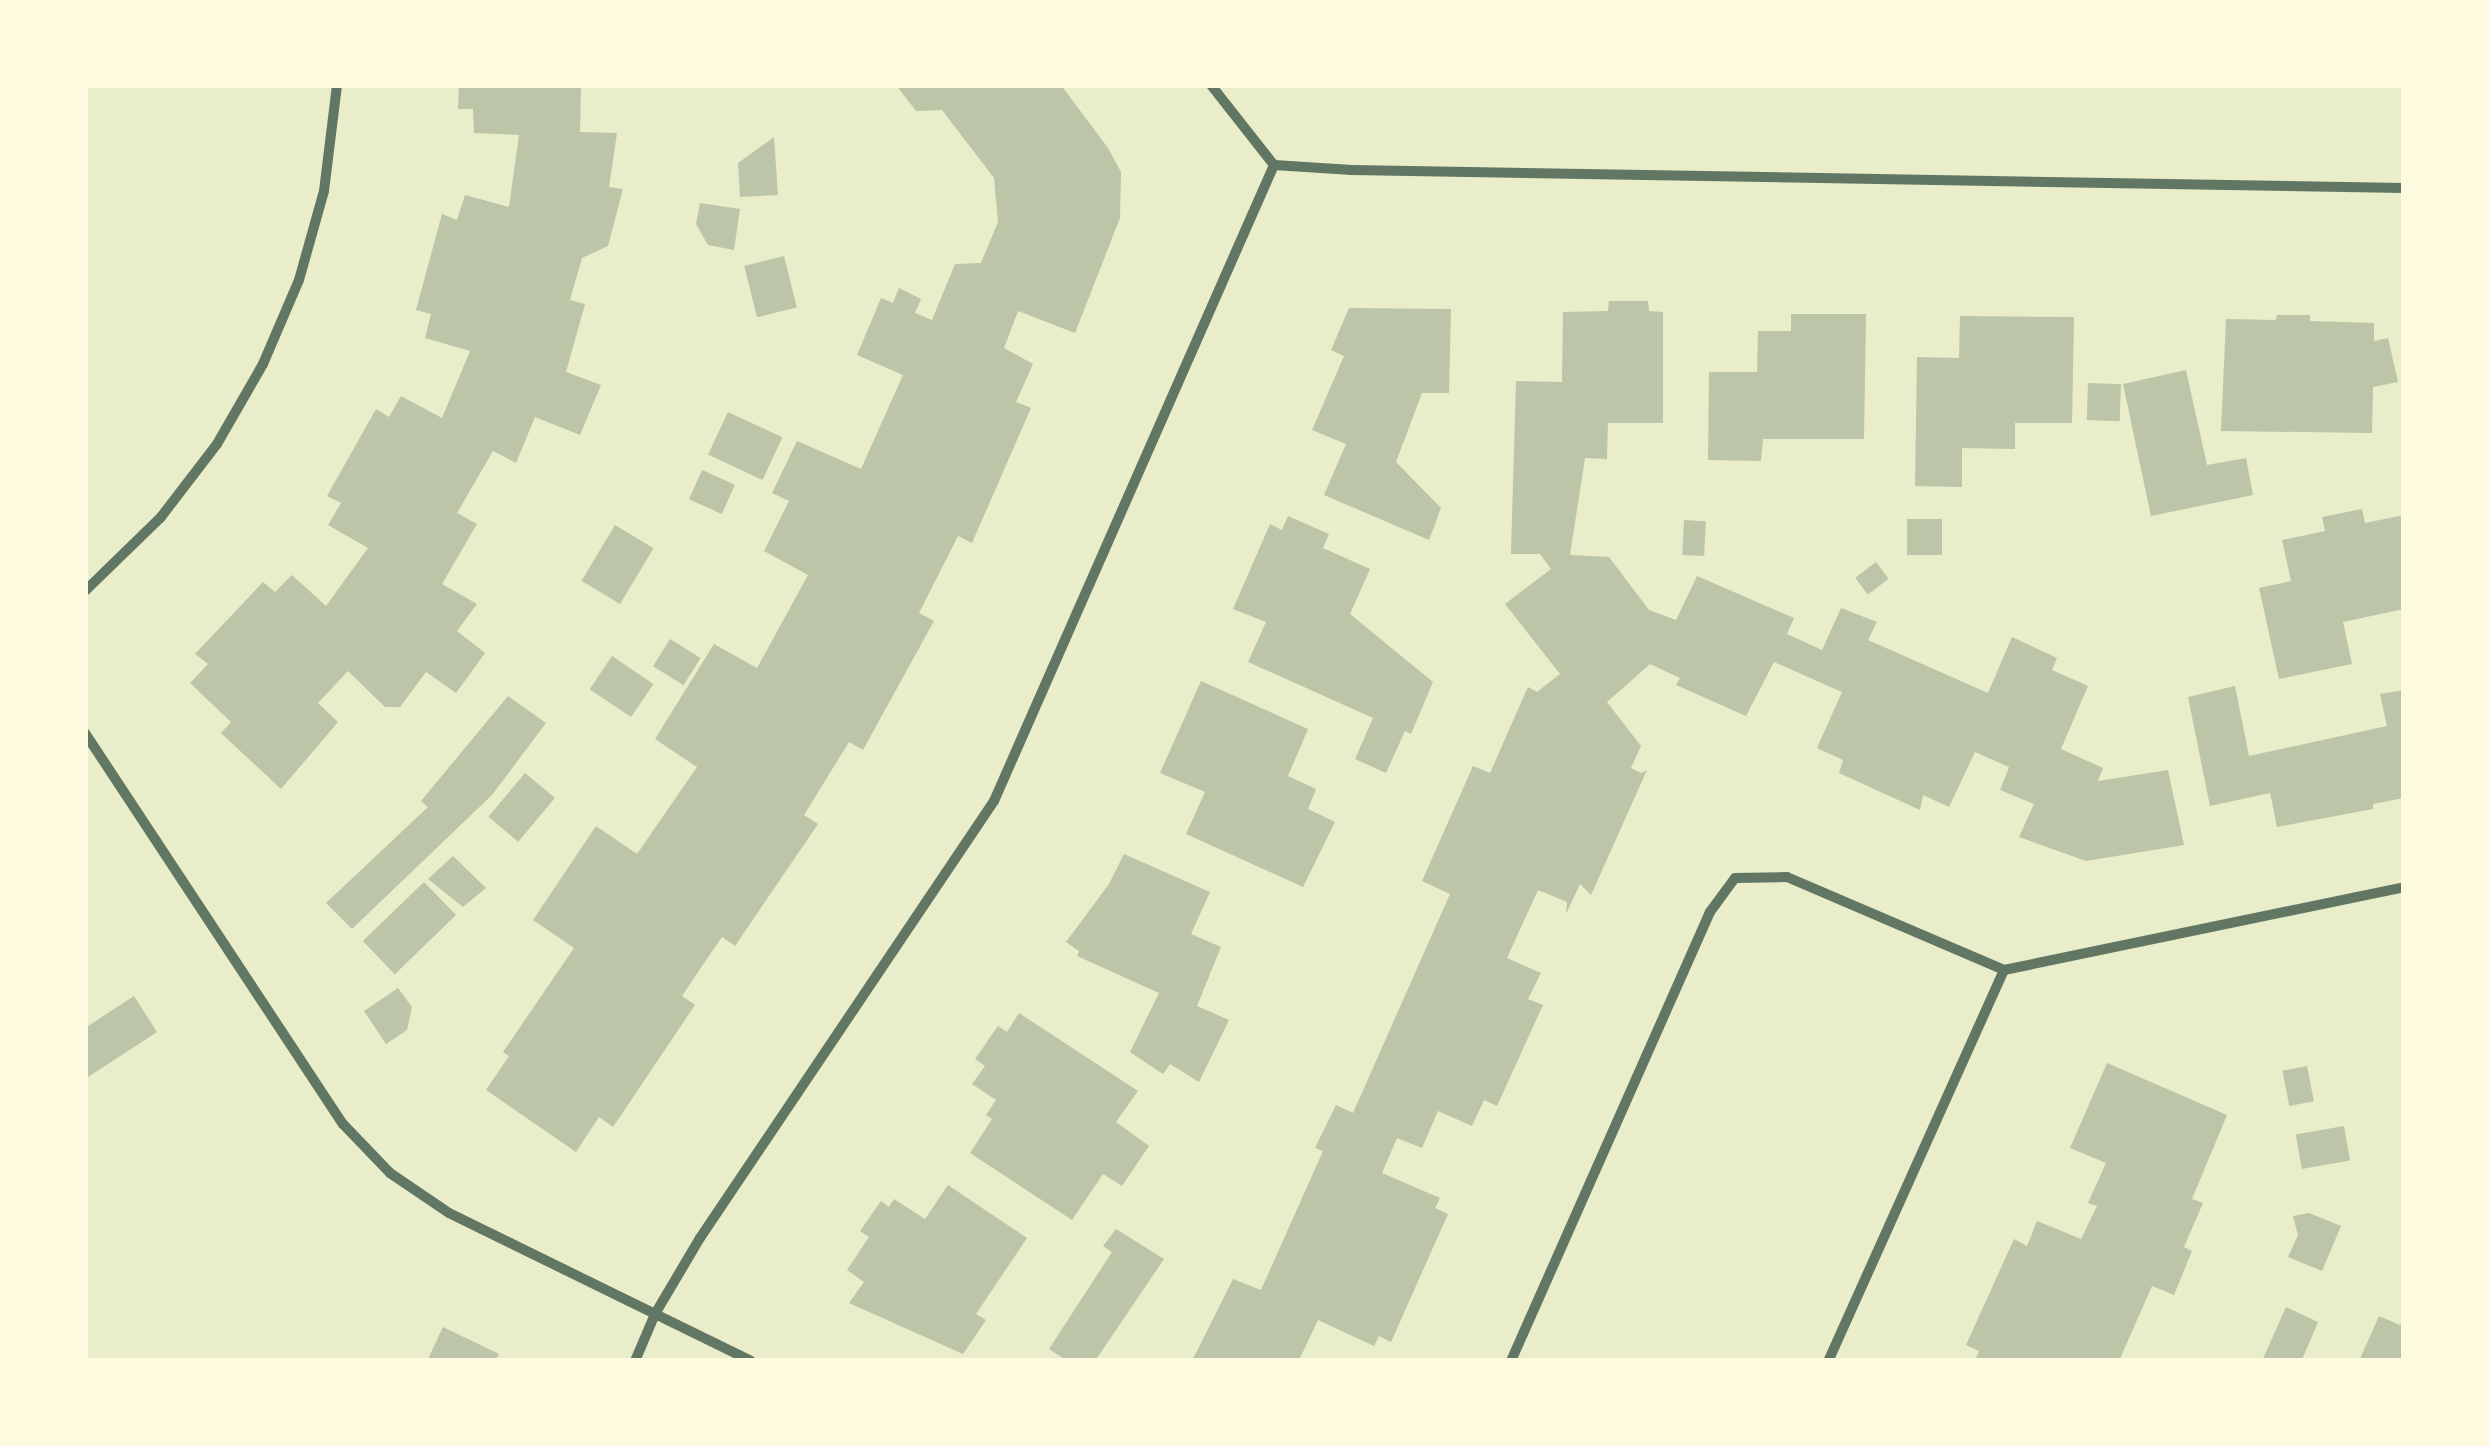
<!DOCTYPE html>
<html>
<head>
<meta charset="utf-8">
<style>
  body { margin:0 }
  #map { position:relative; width:2489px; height:1446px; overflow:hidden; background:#e9edc9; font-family:Quicksand,sans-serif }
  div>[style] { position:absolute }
  .building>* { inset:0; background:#bcc5a7; transform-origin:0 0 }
  .minor>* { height:10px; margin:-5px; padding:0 5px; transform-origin:5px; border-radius:5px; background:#617663 }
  span { translate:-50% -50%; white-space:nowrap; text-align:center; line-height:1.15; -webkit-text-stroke:9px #fefae0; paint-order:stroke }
  .frame { position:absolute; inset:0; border:88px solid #fefae0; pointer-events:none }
</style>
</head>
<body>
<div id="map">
  <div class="building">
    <i style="clip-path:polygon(459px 85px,581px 85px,580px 132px,617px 133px,609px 187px,623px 189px,608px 246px,582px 258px,570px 300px,585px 304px,566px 372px,601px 385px,580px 435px,535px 417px,516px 463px,493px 451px,457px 513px,477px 524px,442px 584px,477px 604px,457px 631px,485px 653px,456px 693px,426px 672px,400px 707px,385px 707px,348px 671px,318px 703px,338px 722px,281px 789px,221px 733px,231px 722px,190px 683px,208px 664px,195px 654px,263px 582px,275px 592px,292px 575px,326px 606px,368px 548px,328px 525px,341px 503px,327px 496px,376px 409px,389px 417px,401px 396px,442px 418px,470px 351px,425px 338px,431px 314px,416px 310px,442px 214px,457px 220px,465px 195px,509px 207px,519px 135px,474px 133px,473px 109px,458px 109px)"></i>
    <i style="clip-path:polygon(896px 85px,1061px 85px,1108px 148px,1121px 172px,1120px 218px,1075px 333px,1018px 311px,1004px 348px,1033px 364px,1016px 402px,1031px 408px,972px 543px,958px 536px,919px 613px,934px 621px,863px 750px,849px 742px,804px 815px,818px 824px,735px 946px,722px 937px,702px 966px,682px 996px,695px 1005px,613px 1127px,599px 1117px,576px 1152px,486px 1090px,509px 1056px,503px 1052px,574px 948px,533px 920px,596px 826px,637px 854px,697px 767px,655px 739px,714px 644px,757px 668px,808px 575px,764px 551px,789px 501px,772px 493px,797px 441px,861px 469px,903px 375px,857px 355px,881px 298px,893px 303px,899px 288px,921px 299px,915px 313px,932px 320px,955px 264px,981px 263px,998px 222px,994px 178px,942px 110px,916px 111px)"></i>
    <i style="clip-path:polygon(774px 137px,778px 195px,740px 197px,738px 163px)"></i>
    <i style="clip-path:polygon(700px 203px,740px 209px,734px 250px,708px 245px,696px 224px)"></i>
    <i style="left:784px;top:256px;width:53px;height:41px;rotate:76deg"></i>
    <i style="clip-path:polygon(1609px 301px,1648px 301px,1649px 311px,1663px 312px,1663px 423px,1608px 423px,1607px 459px,1585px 458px,1570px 555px,1609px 557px,1649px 610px,1676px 620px,1697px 576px,1794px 618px,1787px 634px,1822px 650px,1841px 608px,1877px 622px,1868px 640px,1988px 693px,2012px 637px,2057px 658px,2052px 670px,2088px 686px,2061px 749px,2103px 768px,2098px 781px,2168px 770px,2184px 845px,2086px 861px,2019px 837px,2034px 804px,2000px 790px,2009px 767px,1975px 752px,1949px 807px,1923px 795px,1920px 810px,1839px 773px,1843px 760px,1817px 748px,1842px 692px,1774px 662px,1746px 716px,1676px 685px,1680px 678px,1650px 664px,1607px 702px,1641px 746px,1631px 768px,1641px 773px,1647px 770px,1591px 895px,1580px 884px,1566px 914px,1567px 902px,1538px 890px,1507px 958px,1541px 973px,1528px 999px,1543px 1005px,1497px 1106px,1484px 1100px,1472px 1126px,1438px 1111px,1422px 1148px,1397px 1138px,1382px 1173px,1440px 1198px,1435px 1208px,1448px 1214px,1391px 1342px,1379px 1336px,1374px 1346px,1318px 1320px,1300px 1358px,1307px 1361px,1192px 1361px,1233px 1279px,1261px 1290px,1323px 1151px,1315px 1148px,1336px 1105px,1353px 1113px,1450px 894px,1422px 881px,1473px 766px,1490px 773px,1528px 687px,1537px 692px,1560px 674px,1505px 604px,1551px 569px,1540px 554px,1511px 554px,1516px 381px,1562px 382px,1563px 312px,1608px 311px)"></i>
    <i style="clip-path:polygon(1349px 308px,1451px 309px,1449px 393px,1422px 393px,1396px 462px,1441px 508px,1429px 540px,1324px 495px,1346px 444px,1312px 430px,1344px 356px,1331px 350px)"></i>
    <i style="clip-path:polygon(1791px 314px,1866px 314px,1864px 439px,1763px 439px,1761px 461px,1708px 460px,1709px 372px,1757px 372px,1758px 331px,1791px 331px)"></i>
    <i style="clip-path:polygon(2277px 315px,2310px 315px,2310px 321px,2374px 323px,2374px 341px,2388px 338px,2398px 382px,2373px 387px,2372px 433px,2221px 431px,2226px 319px,2276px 320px)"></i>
    <i style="clip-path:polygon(1960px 316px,2074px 317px,2072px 423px,2015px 423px,2015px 449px,1962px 448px,1962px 487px,1915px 486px,1917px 357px,1959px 358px)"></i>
    <i style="clip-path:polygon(2186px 370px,2207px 465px,2246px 458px,2253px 495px,2151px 516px,2123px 384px)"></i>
    <i style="left:2088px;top:383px;width:33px;height:37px;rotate:2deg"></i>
    <i style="left:728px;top:412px;width:60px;height:47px;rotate:25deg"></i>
    <i style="left:702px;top:470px;width:36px;height:32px;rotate:24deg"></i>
    <i style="clip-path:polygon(2362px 509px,2365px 523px,2404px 515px,2404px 609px,2343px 622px,2352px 664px,2279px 679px,2259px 588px,2291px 581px,2282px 540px,2325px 531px,2322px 517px)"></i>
    <i style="clip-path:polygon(1288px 516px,1329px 534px,1323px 548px,1370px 569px,1350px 614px,1433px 682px,1411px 734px,1405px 731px,1386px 773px,1355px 759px,1373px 718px,1248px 662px,1266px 622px,1233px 609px,1270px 524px,1282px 530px)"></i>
    <i style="left:1907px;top:519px;width:35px;height:36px"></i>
    <i style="left:1684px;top:520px;width:22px;height:35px;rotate:3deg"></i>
    <i style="left:615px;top:525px;width:45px;height:65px;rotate:31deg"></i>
    <i style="left:1876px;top:562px;width:21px;height:26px;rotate:53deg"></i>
    <i style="left:670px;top:639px;width:36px;height:32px;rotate:32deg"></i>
    <i style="left:612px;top:656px;width:50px;height:40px;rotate:34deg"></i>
    <i style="clip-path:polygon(1201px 681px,1308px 729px,1288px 776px,1316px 789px,1308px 809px,1335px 822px,1303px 887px,1186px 834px,1205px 792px,1160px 773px)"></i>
    <i style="clip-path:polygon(2235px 686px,2249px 756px,2387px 726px,2380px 694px,2404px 690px,2404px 798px,2373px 804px,2373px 809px,2277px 827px,2270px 793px,2210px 806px,2188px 697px)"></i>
    <i style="clip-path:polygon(508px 696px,546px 723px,492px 795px,352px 929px,326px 903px,428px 807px,421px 801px)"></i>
    <i style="left:525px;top:773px;width:39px;height:57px;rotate:40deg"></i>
    <i style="clip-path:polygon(1124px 854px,1210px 892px,1191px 934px,1221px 947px,1197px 1006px,1229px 1020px,1199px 1082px,1170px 1064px,1163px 1074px,1130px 1052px,1159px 993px,1077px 956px,1079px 951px,1066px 942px,1109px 884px)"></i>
    <i style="clip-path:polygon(453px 856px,486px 888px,463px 907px,428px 879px)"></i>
    <i style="left:424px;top:882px;width:46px;height:85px;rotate:46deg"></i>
    <i style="clip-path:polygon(398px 988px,412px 1007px,407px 1030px,386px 1044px,364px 1011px)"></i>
    <i style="clip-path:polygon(134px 996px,157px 1032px,85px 1079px,85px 1028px)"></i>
    <i style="clip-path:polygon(1019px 1013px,1138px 1091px,1116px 1122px,1149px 1146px,1122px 1186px,1103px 1174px,1072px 1220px,970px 1153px,992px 1119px,986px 1115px,996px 1100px,972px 1084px,985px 1066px,975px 1059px,998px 1026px,1007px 1032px)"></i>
    <i style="clip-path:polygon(2107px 1063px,2227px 1115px,2192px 1199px,2203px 1203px,2184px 1247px,2192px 1251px,2174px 1295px,2152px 1286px,2119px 1361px,1975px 1361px,1979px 1351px,1966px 1345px,2014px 1239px,2027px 1246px,2037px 1221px,2081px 1239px,2097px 1206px,2088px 1203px,2106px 1163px,2070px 1148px)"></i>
    <i style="left:2307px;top:1066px;width:36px;height:25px;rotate:79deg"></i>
    <i style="left:2344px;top:1126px;width:35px;height:49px;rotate:80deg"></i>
    <i style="clip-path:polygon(948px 1185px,1027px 1238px,976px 1314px,986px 1320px,963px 1354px,849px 1303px,864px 1282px,847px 1270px,869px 1237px,860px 1231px,881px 1201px,889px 1207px,894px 1199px,925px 1219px)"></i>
    <i style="clip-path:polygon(2309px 1213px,2341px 1226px,2322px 1271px,2288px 1257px,2298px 1235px,2293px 1216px)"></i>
    <i style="clip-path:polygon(1116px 1229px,1164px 1259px,1095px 1361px,1067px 1361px,1049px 1349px,1112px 1252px,1103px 1246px)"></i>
    <i style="clip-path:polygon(2286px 1307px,2318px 1322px,2307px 1348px,2301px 1361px,2262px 1361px)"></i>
    <i style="clip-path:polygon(2404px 1315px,2404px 1361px,2359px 1361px,2379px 1316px,2400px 1325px)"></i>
    <i style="clip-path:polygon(443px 1327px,499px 1354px,495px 1361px,427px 1361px)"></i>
  </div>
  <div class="minor">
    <i style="left:1211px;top:85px;width:102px;rotate:51.8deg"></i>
    <i style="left:1274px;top:165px;width:78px;rotate:3.7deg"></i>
    <i style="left:1352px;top:170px;width:1052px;rotate:0.98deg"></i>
    <i style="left:85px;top:591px;width:106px;rotate:-44.2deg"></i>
    <i style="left:161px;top:517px;width:92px;rotate:-52.5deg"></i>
    <i style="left:217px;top:444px;width:92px;rotate:-60.1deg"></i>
    <i style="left:263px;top:364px;width:91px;rotate:-66.8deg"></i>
    <i style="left:299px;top:280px;width:92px;rotate:-74.3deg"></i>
    <i style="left:324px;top:191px;width:107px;rotate:-83deg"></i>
    <i style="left:85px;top:733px;width:468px;rotate:56.6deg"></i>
    <i style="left:343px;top:1124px;width:68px;rotate:46.2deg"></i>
    <i style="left:390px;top:1173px;width:71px;rotate:34.1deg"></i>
    <i style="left:449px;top:1213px;width:336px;rotate:26.1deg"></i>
    <i style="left:2004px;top:970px;width:409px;rotate:-11.7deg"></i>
    <i style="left:635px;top:1361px;width:51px;rotate:-66.9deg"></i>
    <i style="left:655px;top:1314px;width:88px;rotate:-59.4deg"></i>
    <i style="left:700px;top:1238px;width:527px;rotate:-56.07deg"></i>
    <i style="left:994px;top:801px;width:695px;rotate:-66.24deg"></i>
    <i style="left:1511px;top:1361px;width:491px;rotate:-66.1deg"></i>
    <i style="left:1710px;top:912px;width:42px;rotate:-53.7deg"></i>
    <i style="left:1735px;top:878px;width:52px;rotate:-1.1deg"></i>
    <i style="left:1787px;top:877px;width:236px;rotate:23.2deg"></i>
    <i style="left:2004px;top:970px;width:429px;rotate:114.2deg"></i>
  </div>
  <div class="frame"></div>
</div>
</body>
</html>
